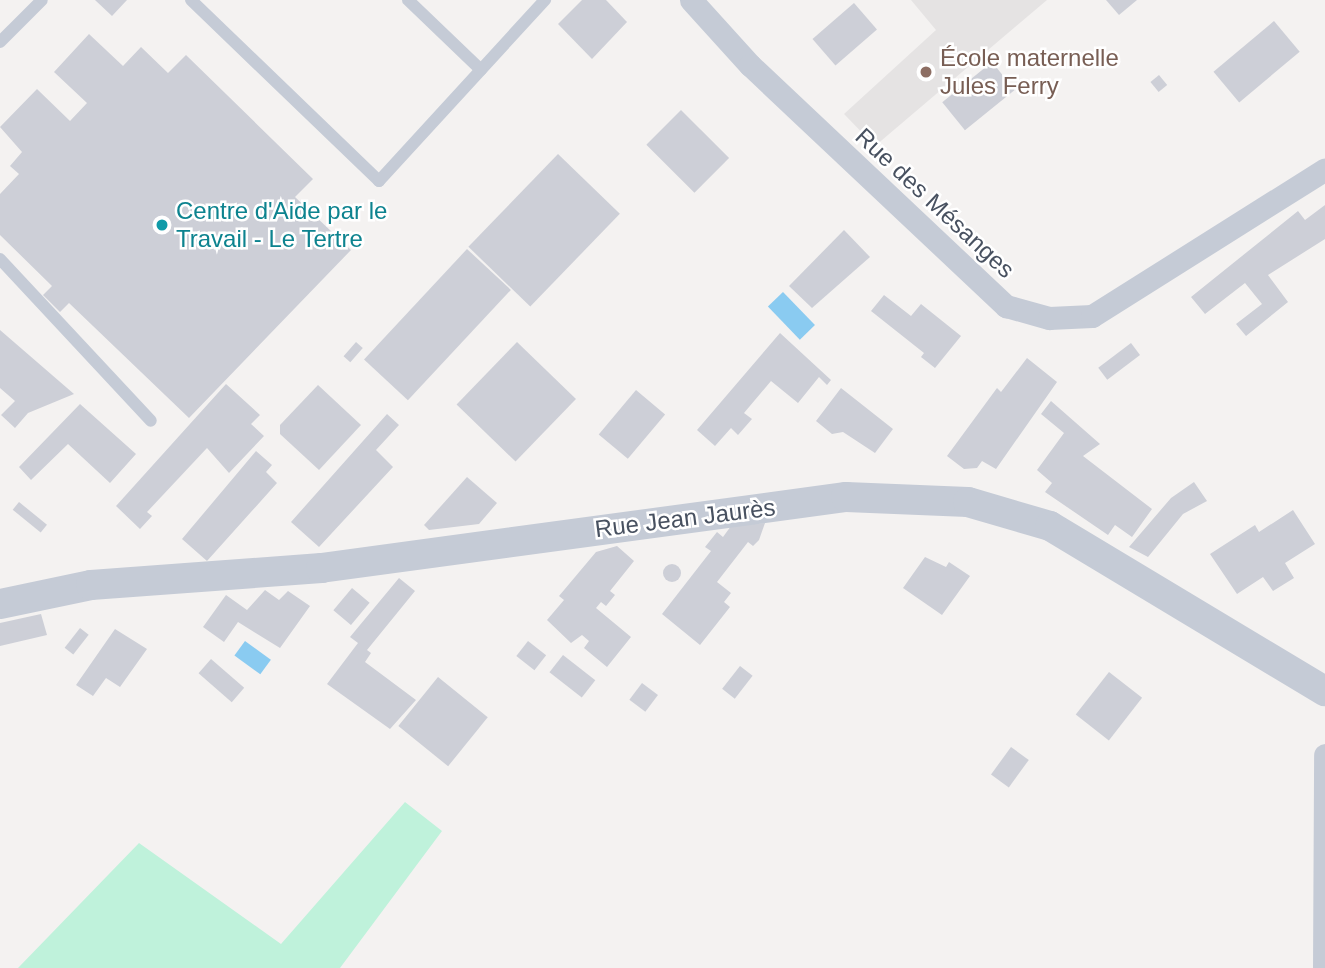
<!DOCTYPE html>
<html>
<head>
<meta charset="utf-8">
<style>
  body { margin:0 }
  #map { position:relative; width:1325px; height:968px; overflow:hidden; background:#f4f2f1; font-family:Arial,sans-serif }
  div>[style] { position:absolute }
  .education>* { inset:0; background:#e5e3e3 }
  .green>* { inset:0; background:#bff2db }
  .water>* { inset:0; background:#8acbf1; transform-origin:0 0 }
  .building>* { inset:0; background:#cdcfd7; transform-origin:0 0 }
  .round { border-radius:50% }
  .service>* { height:12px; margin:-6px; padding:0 6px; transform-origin:6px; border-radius:6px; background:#c5cbd6 }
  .minor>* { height:23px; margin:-11.5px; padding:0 11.5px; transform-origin:11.5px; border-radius:11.5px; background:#c5cbd6 }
  .tertiary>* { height:30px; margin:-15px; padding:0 15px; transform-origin:15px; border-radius:15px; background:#c5cbd6 }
  .dots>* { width:19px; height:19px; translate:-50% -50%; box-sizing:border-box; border:4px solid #fff; border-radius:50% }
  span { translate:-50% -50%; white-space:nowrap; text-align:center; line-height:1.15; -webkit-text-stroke:5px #fff; paint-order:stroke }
  .education-label { font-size:24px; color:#785e54 }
  .left { translate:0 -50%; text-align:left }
  .street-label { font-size:24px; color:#485160 }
  .culture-label { font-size:24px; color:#0d838f }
</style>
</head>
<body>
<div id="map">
  <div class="education">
    <i style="clip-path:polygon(911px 0,1047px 0,875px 146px,844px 114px,936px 30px)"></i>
  </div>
  <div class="green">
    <i style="clip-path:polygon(405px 802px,442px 831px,340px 968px,18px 968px,139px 843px,281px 944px)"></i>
  </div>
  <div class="water">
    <i style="left:783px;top:292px;width:46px;height:21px;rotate:46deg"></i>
    <i style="left:245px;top:641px;width:32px;height:18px;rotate:36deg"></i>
  </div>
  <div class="building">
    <i style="clip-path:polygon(95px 0,127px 0,112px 16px)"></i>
    <i style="clip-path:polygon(582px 0,606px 0,627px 22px,592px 59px,558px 24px)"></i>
    <i style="clip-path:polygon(1106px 0,1137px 0,1119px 15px)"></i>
    <i style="left:854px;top:3px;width:35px;height:55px;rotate:49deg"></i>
    <i style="left:1274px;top:21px;width:40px;height:79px;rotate:50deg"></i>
    <i style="clip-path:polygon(89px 34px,123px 66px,141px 47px,168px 73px,186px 55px,313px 179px,295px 197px,351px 250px,189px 418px,69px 303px,60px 312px,43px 295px,52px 286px,0 235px,0 194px,19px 174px,10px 166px,22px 152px,0 127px,37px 89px,70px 121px,87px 103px,54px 72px)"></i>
    <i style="left:992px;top:62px;width:36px;height:64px;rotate:51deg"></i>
    <i style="left:1159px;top:75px;width:13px;height:11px;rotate:51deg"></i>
    <i style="left:681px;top:110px;width:68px;height:49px;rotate:45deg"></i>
    <i style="left:558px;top:154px;width:86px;height:129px;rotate:44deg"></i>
    <i style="clip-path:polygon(1325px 205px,1325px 239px,1268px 275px,1288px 302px,1246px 336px,1236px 324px,1262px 304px,1245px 283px,1205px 314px,1191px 297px,1298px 211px,1305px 220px)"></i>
    <i style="clip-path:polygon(844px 230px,870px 257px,812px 308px,789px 286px)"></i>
    <i style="left:467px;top:249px;width:60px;height:151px;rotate:43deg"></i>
    <i style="clip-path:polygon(884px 295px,911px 316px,921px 304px,961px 336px,935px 368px,921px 357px,924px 353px,871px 311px)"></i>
    <i style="clip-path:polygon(0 330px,74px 394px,28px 413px,15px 428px,1px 415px,15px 401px,0 388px)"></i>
    <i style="clip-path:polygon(780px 333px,831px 380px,827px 385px,819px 377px,798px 403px,771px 381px,744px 413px,752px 419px,738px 435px,731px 428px,715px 446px,697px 430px)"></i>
    <i style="left:356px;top:342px;width:9px;height:19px;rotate:41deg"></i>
    <i style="left:517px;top:342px;width:82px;height:87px;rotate:44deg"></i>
    <i style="left:1131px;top:343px;width:15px;height:41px;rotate:53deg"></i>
    <i style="clip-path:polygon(1027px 358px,1057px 382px,996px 469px,982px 461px,977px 468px,964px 469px,947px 456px,997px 388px,1001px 392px)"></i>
    <i style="clip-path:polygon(226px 384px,260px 415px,251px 424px,264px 436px,229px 473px,207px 448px,147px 512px,152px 516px,140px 529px,116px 506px)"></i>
    <i style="clip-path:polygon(318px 385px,361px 425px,319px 470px,280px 434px,280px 425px)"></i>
    <i style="clip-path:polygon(841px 388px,893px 429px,875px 453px,843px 432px,832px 434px,816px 421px)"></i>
    <i style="left:636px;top:390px;width:38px;height:58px;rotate:40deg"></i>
    <i style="clip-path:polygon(1051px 401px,1100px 444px,1083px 456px,1152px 509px,1132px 537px,1115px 525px,1108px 535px,1045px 492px,1052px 483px,1037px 470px,1064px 433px,1041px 414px)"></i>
    <i style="clip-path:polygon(80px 404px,136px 454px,110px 483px,68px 444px,31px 480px,19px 467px)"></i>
    <i style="clip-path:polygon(387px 414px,399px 425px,376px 450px,393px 467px,319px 547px,291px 522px)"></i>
    <i style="clip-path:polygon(256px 451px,272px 465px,266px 472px,277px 483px,207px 561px,182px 539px)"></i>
    <i style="clip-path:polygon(467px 477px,497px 503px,479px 524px,429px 530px,424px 525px)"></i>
    <i style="clip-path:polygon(1194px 482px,1207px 501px,1183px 514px,1148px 557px,1129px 547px,1171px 498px)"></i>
    <i style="left:19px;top:502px;width:36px;height:10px;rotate:39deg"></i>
    <i style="clip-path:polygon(1293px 510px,1315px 544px,1285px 563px,1294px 578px,1273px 591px,1263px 577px,1237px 594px,1210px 554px,1255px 525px,1259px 532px)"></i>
    <i style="clip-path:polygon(765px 523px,759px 540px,753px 546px,748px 542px,717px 582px,731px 593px,724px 602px,730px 607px,700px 645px,662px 614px,711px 551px,705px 547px,717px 532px,723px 537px,731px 526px)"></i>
    <i style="clip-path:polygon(617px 546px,634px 561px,610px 591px,615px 595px,606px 606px,601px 602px,596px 608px,631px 637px,607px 667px,584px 648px,589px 641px,582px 635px,571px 643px,547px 620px,564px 600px,559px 596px,596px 552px)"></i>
    <i style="clip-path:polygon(925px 557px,946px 567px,949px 562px,970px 576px,942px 615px,903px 588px)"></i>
    <i class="round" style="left:663px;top:564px;width:18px;height:18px"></i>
    <i style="clip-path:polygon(399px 578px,415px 591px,367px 650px,371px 653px,365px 662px,416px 700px,390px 729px,327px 684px,358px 643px,350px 637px)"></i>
    <i style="left:352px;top:588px;width:23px;height:29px;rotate:40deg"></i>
    <i style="clip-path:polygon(265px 590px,279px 600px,288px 591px,310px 606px,280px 648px,238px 622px,224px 642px,203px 627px,226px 595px,247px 610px)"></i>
    <i style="clip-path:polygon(41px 614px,47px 635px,0 646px,0 623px)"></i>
    <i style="left:80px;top:628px;width:11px;height:25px;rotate:38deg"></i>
    <i style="clip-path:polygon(115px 629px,147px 649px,120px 687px,106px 678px,93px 696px,76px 685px)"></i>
    <i style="left:528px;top:641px;width:23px;height:19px;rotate:38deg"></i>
    <i style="left:563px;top:655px;width:41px;height:22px;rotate:38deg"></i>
    <i style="left:211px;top:659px;width:44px;height:19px;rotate:41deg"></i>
    <i style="left:740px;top:666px;width:16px;height:29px;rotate:38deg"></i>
    <i style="left:1109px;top:672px;width:42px;height:54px;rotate:38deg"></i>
    <i style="left:438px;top:677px;width:64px;height:63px;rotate:39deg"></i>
    <i style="left:642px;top:683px;width:20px;height:21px;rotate:37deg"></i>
    <i style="left:1011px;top:747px;width:22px;height:34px;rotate:36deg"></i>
  </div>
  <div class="service">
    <i style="left:191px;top:0;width:261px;rotate:43.9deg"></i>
    <i style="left:379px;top:181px;width:246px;rotate:-47.5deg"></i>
    <i style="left:408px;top:0;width:101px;rotate:43.8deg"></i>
    <i style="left:0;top:42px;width:59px;rotate:-45deg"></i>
    <i style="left:0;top:259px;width:221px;rotate:47deg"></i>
  </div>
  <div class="minor">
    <i style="left:691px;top:0;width:88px;rotate:47.8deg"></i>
    <i style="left:750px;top:65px;width:352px;rotate:43.3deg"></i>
    <i style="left:1006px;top:306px;width:45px;rotate:15.6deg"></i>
    <i style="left:1049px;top:318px;width:43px;rotate:-2.7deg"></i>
    <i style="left:1092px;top:316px;width:275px;rotate:-32.2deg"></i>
    <i style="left:1324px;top:968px;width:213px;rotate:-89.7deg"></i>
  </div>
  <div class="tertiary">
    <i style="left:0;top:604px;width:93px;rotate:-11.8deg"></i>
    <i style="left:91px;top:585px;width:231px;rotate:-4.2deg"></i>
    <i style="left:321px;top:568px;width:530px;rotate:-7.7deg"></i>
    <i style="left:846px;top:497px;width:122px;rotate:2.3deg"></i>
    <i style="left:968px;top:502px;width:85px;rotate:16.3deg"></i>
    <i style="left:1050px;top:526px;width:321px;rotate:31deg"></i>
  </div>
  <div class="dots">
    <i style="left:926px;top:72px;background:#8d6e63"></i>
    <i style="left:162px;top:225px;background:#0f9aa8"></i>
  </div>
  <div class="education-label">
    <span class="left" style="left:940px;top:72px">École maternelle<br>Jules Ferry</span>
  </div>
  <div class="street-label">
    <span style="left:935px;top:203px;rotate:43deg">Rue des Mésanges</span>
    <span style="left:685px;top:518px;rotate:-7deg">Rue Jean Jaurès</span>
  </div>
  <div class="culture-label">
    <span class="left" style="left:176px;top:225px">Centre d'Aide par le<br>Travail - Le Tertre</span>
  </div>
</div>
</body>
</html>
